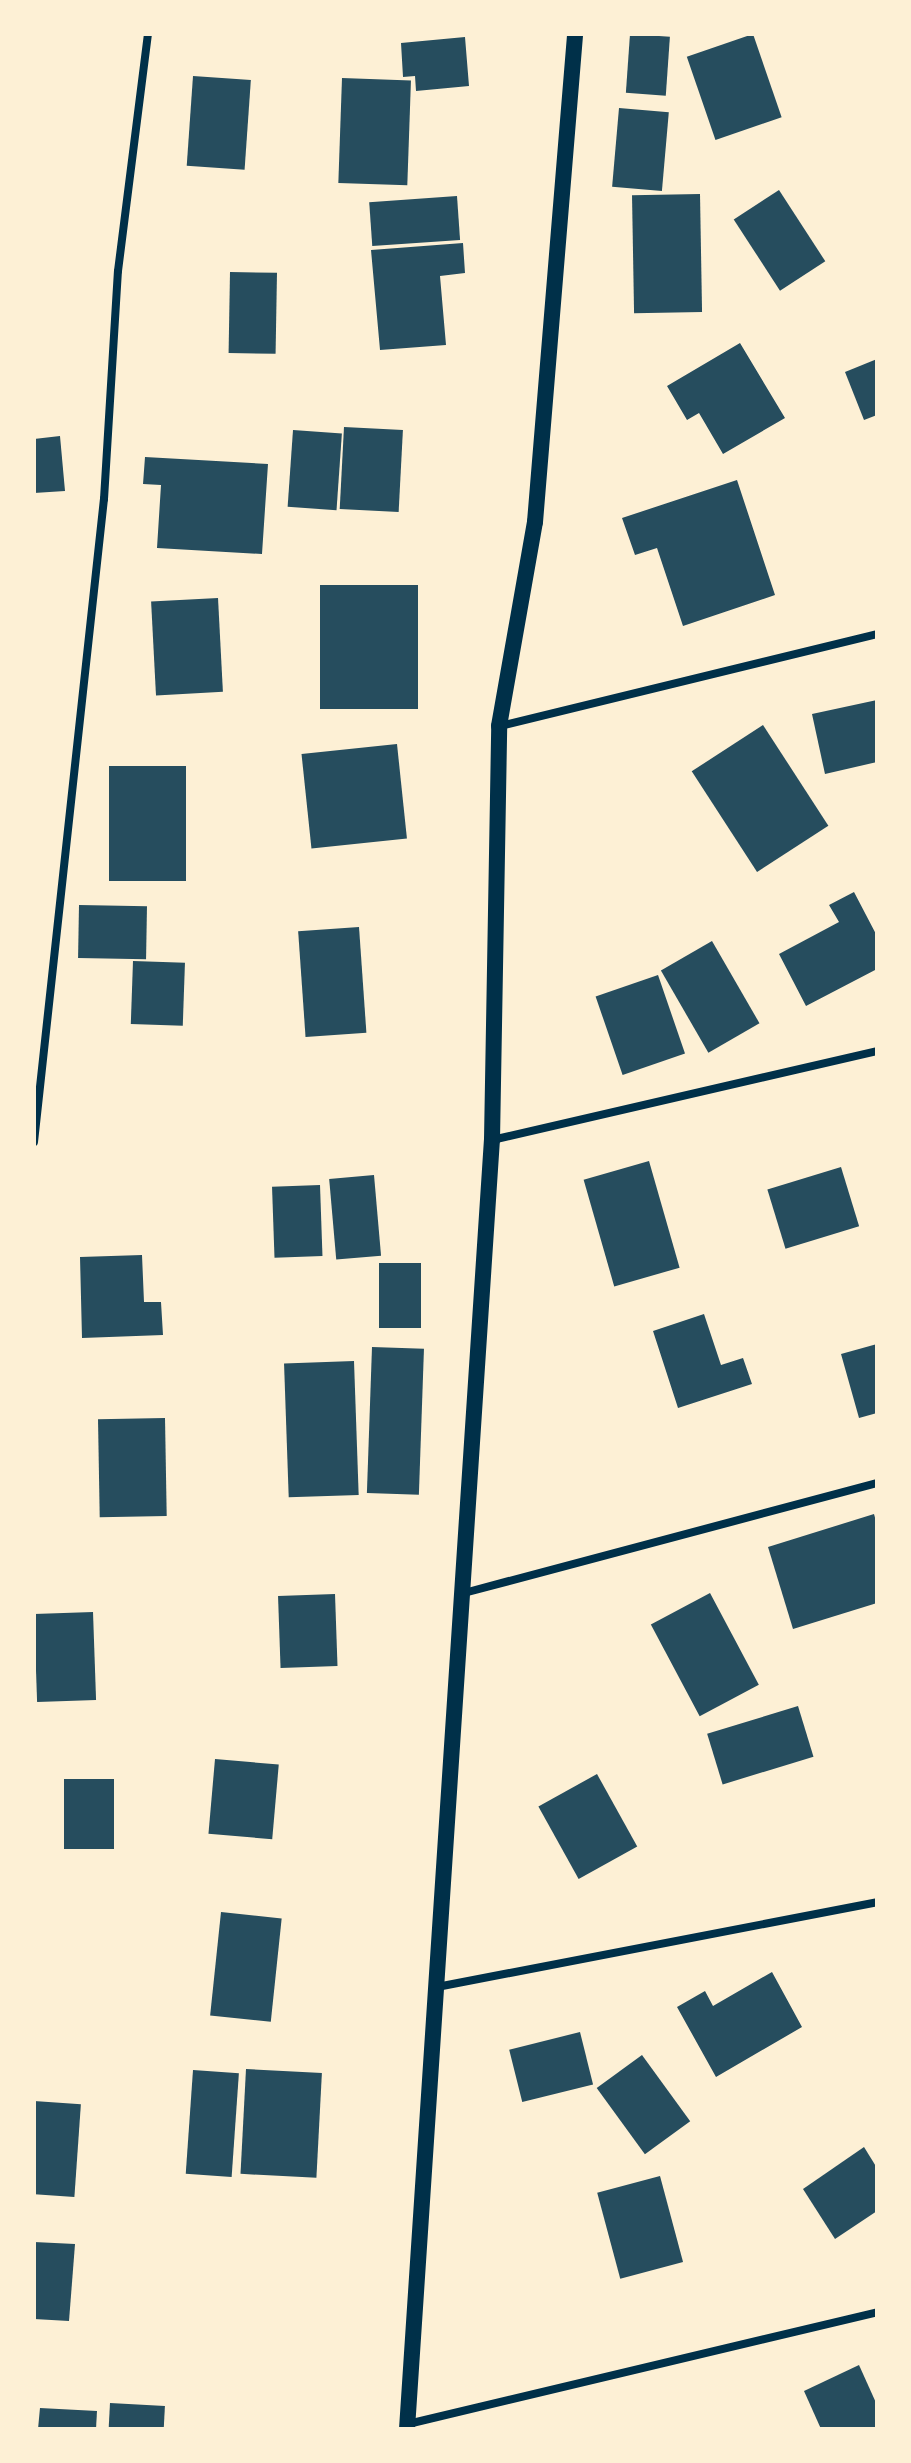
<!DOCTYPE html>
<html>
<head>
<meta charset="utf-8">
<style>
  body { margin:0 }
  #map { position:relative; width:911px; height:2463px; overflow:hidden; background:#fdf0d5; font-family:Manrope,sans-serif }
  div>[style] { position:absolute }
  .building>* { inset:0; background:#264d5e; transform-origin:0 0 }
  .minor>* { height:8px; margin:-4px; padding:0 4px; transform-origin:4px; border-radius:4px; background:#003049 }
  .secondary>* { height:16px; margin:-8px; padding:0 8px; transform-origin:8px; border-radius:8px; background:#003049 }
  span { translate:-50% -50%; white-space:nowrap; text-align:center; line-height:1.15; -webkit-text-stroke:6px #fdf0d5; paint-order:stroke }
  .frame { position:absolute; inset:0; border:36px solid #fdf0d5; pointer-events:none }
</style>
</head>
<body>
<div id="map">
  <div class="building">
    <i style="left:630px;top:34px;width:40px;height:59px;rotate:4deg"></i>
    <i style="left:753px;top:34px;width:88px;height:70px;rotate:71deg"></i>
    <i style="clip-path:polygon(465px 37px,469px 86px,416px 91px,415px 76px,403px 77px,401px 43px)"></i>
    <i style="left:193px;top:76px;width:58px;height:90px;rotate:4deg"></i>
    <i style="left:342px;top:78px;width:69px;height:105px;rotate:2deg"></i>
    <i style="left:619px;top:108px;width:50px;height:79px;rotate:5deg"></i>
    <i style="left:779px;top:190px;width:85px;height:54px;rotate:57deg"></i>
    <i style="left:700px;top:194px;width:118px;height:68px;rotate:89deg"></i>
    <i style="left:457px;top:196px;width:44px;height:88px;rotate:86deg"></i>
    <i style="clip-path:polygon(463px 243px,465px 273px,440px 276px,446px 345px,380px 350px,371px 250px)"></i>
    <i style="left:230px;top:272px;width:47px;height:81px;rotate:1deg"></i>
    <i style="clip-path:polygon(740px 343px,785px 418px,723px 454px,699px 413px,687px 420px,667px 386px)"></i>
    <i style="clip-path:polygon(877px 359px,877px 415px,864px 420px,845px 372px)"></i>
    <i style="left:344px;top:427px;width:59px;height:82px;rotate:3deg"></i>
    <i style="left:293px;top:430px;width:49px;height:77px;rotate:4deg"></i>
    <i style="clip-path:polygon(60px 436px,65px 491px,34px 493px,34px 439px)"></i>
    <i style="clip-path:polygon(145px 457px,268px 464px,262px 554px,157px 548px,161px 485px,143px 484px)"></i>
    <i style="clip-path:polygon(737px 480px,775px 595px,683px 626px,657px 548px,635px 555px,622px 518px)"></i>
    <i style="left:320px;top:585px;width:98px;height:124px"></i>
    <i style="left:218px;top:598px;width:94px;height:67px;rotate:87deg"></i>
    <i style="clip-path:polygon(877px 700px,877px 762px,825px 774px,812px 714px)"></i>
    <i style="left:763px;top:725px;width:120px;height:85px;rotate:57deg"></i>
    <i style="left:397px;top:744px;width:95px;height:96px;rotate:84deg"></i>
    <i style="left:186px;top:766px;width:115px;height:77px;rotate:90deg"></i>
    <i style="clip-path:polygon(854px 892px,877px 936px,877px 969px,806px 1006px,779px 954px,839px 922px,829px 905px)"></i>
    <i style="left:79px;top:905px;width:68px;height:53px;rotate:1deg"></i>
    <i style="left:359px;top:927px;width:106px;height:61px;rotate:86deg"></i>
    <i style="left:712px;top:941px;width:95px;height:59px;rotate:60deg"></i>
    <i style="left:133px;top:961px;width:52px;height:63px;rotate:2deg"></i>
    <i style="left:658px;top:975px;width:83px;height:66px;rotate:71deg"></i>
    <i style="left:649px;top:1161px;width:111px;height:68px;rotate:74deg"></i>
    <i style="left:841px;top:1167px;width:62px;height:77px;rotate:73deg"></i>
    <i style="left:374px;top:1175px;width:81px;height:45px;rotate:85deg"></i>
    <i style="left:320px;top:1185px;width:71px;height:48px;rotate:88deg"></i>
    <i style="clip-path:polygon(142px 1255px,144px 1302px,161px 1302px,163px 1335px,82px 1338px,80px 1257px)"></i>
    <i style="left:379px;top:1263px;width:42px;height:65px"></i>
    <i style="clip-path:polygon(704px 1314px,721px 1365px,743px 1358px,752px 1384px,678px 1408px,653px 1331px)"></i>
    <i style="clip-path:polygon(877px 1344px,877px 1413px,859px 1418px,841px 1354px)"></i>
    <i style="left:372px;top:1347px;width:52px;height:146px;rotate:2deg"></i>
    <i style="left:354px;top:1361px;width:134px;height:70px;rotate:88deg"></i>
    <i style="left:165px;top:1418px;width:98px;height:67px;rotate:89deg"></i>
    <i style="clip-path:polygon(874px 1514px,877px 1525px,877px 1603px,793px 1629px,768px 1547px)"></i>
    <i style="left:710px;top:1593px;width:104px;height:67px;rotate:62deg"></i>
    <i style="left:335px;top:1594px;width:72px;height:57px;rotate:88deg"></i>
    <i style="left:93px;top:1612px;width:88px;height:59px;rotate:88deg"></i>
    <i style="left:798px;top:1706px;width:53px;height:95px;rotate:73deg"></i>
    <i style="left:215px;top:1759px;width:64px;height:75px;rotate:5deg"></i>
    <i style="left:597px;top:1774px;width:83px;height:67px;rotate:61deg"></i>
    <i style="left:114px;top:1779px;width:70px;height:50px;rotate:90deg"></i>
    <i style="left:221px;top:1912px;width:61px;height:104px;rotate:6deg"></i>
    <i style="clip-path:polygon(772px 1972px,802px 2027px,716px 2077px,677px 2007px,705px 1991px,713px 2006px)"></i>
    <i style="left:580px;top:2032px;width:54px;height:73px;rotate:76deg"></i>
    <i style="left:642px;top:2055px;width:82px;height:56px;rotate:54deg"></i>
    <i style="left:246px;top:2069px;width:76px;height:105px;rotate:3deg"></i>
    <i style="left:193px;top:2070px;width:46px;height:104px;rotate:4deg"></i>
    <i style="left:34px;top:2101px;width:47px;height:93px;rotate:4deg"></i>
    <i style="clip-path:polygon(864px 2147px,877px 2168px,877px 2211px,835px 2239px,803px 2189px)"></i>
    <i style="left:660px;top:2176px;width:89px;height:65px;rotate:75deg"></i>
    <i style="clip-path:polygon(34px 2242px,75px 2244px,69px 2321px,34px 2319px)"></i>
    <i style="clip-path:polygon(859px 2365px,877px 2405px,877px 2429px,821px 2429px,804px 2391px)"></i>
    <i style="left:110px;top:2403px;width:55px;height:26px;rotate:3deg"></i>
    <i style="clip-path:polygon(40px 2408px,97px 2411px,96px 2429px,38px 2429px)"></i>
  </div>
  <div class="minor">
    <i style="left:500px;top:726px;width:388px;rotate:-13.7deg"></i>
    <i style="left:492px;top:1140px;width:395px;rotate:-13deg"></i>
    <i style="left:34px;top:1142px;width:647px;rotate:-83.79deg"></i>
    <i style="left:104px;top:499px;width:228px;rotate:-86.5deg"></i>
    <i style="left:118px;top:271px;width:239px;rotate:-82.8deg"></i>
    <i style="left:464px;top:1593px;width:427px;rotate:-14.9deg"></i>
    <i style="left:437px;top:1987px;width:448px;rotate:-10.9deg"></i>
    <i style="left:408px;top:2424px;width:482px;rotate:-13.4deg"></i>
  </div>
  <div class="secondary">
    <i style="left:407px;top:2429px;width:1292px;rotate:-86.23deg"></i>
    <i style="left:492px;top:1140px;width:414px;rotate:-89deg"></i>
    <i style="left:499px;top:726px;width:207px;rotate:-80deg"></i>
    <i style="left:535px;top:522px;width:490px;rotate:-85.3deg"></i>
  </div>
  <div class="frame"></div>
</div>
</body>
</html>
